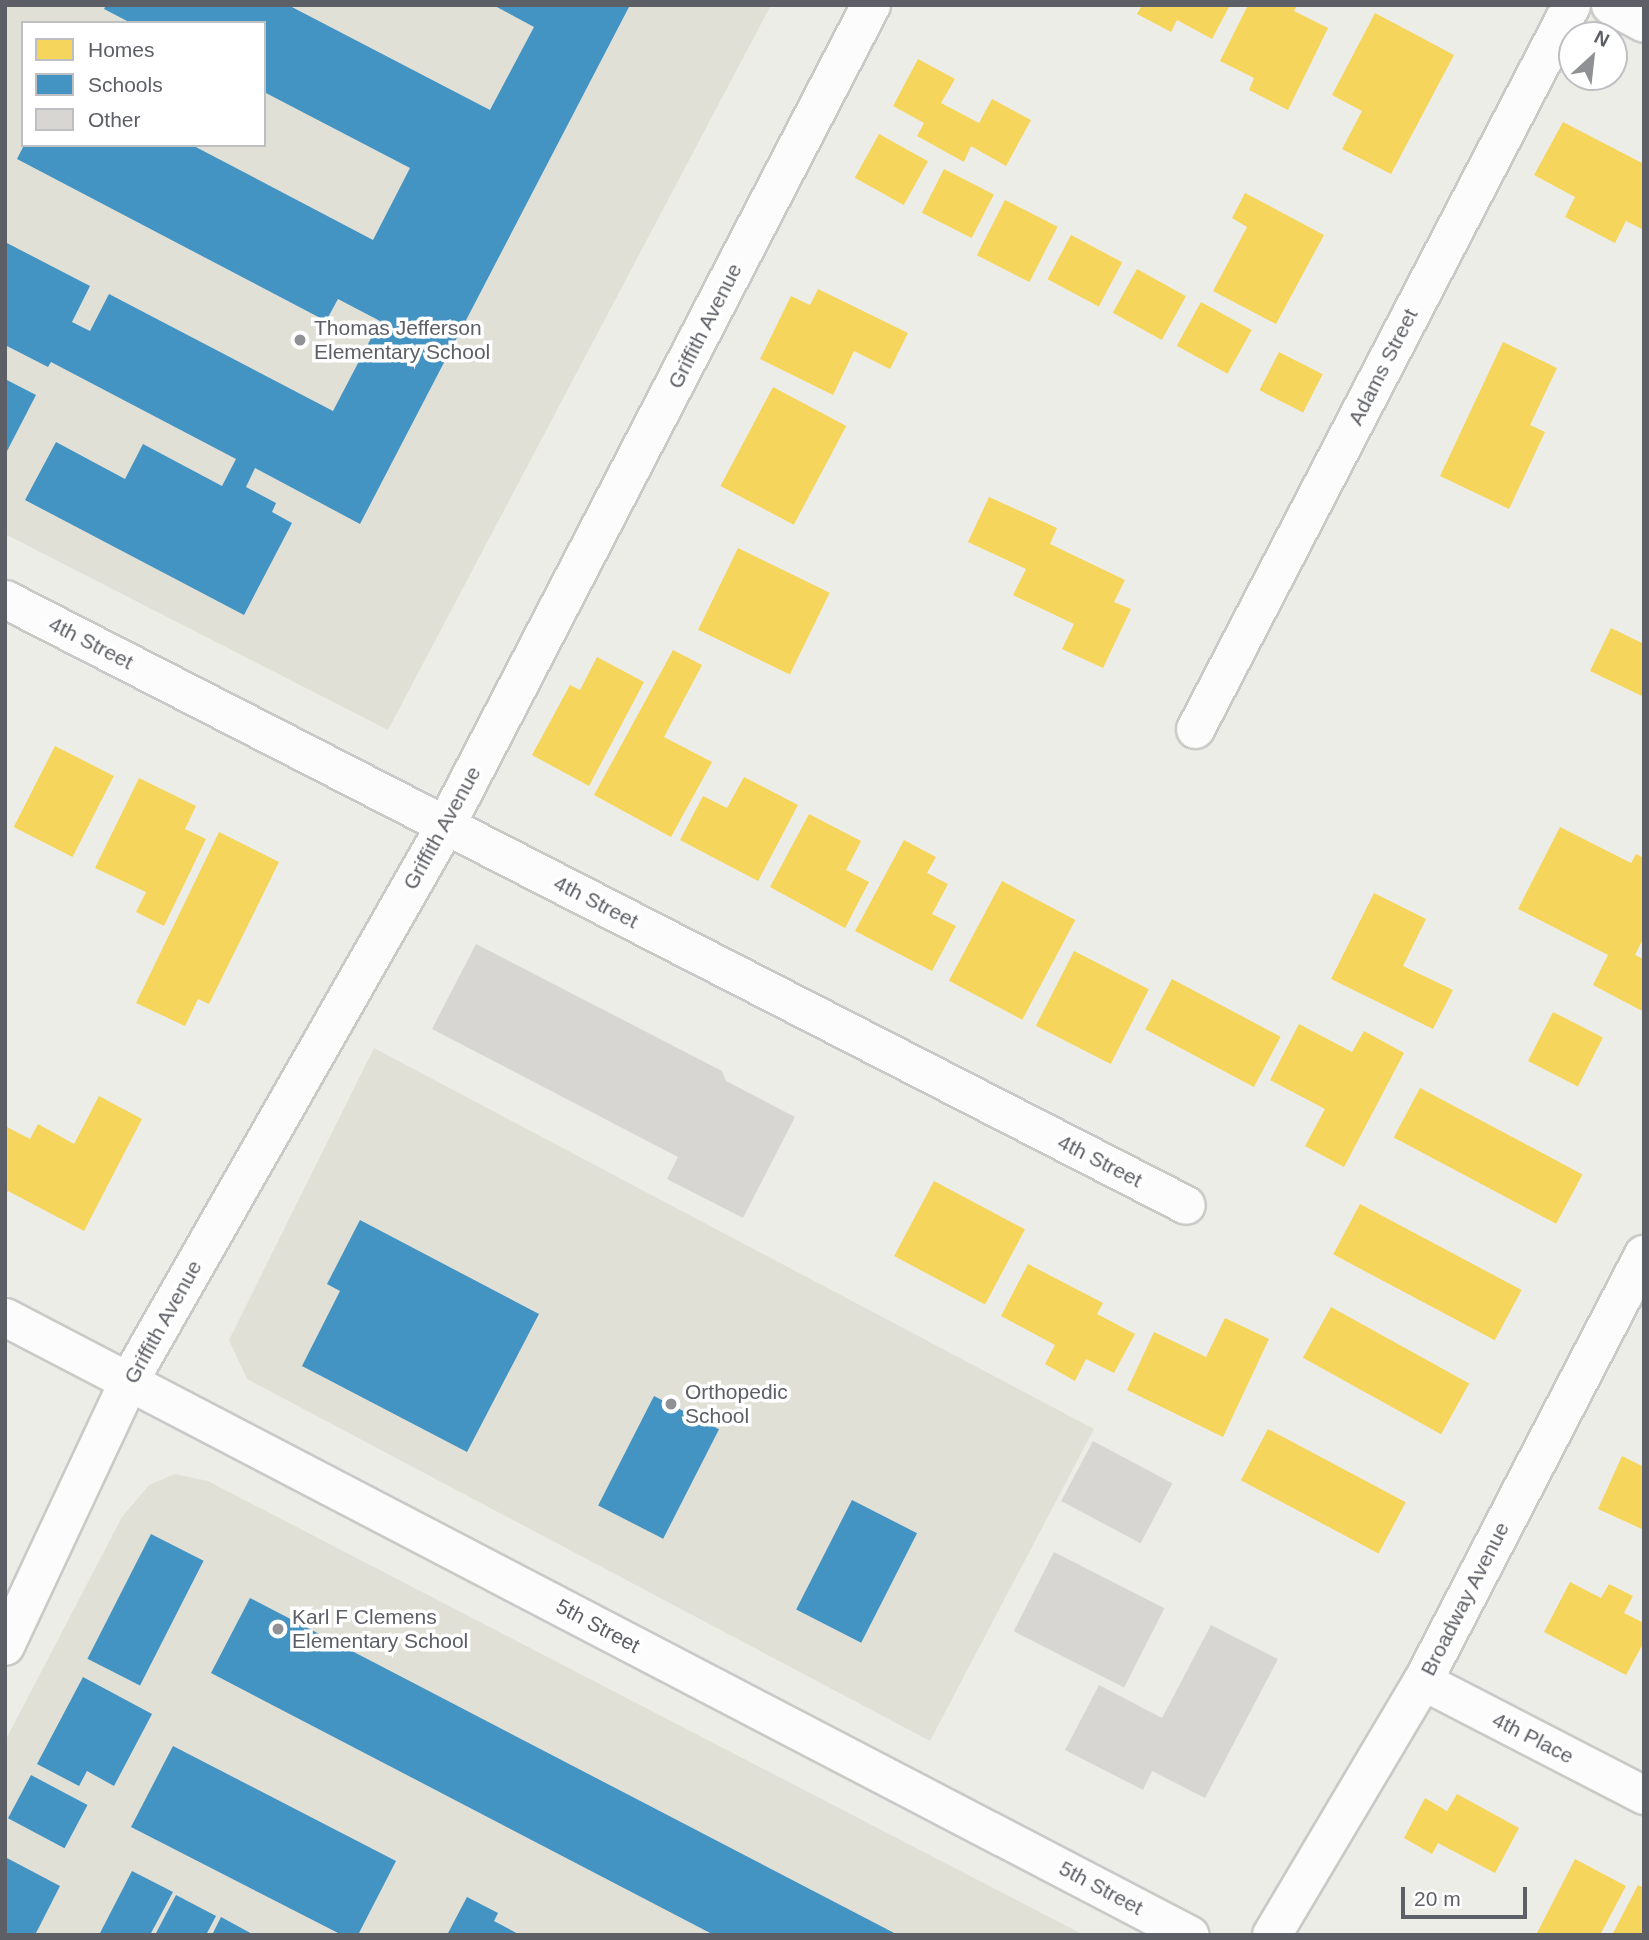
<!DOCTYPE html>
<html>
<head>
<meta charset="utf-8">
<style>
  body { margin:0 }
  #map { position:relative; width:1649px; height:1940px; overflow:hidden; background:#edede8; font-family:Helvetica,sans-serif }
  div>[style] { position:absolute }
  .education>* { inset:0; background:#e1e0d7 }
  .homes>* { inset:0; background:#f6d55c; transform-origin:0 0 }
  .schools>* { inset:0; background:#4393c3; transform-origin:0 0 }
  .building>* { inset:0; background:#d7d6d3; transform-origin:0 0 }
  .roads { filter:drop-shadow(2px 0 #c9cac8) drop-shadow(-2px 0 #c9cac8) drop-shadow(0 2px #c9cac8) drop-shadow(0 -2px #c9cac8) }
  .street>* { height:37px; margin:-18.5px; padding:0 18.5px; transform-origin:18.5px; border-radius:18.5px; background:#fcfcfc }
  .secondary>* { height:38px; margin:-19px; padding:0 19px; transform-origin:19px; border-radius:19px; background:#fcfcfc }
  .dots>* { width:19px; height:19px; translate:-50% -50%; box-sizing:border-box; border:4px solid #fff; border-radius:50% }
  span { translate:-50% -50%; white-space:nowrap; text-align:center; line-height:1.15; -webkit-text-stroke:7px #fff; paint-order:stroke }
  .street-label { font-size:21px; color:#5d5f66 }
  .poi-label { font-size:21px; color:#5d5f66 }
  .left { translate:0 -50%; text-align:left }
  .frame { position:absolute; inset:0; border:7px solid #5d5f66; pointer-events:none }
  .legend { position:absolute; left:21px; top:21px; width:245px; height:126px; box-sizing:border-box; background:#fff; border:2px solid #bebfc2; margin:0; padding:9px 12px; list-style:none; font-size:21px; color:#5d5f66 }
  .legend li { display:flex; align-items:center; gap:14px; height:35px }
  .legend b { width:35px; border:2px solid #bebfc2 }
  .north { position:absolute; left:1558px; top:21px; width:70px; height:70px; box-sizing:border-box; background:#fff; border:2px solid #bebfc2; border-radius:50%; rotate:27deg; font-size:19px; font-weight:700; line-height:28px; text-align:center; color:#5d5f66 }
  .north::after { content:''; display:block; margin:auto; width:24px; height:32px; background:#8f9194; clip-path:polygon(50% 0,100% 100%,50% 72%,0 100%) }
  .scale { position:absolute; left:1401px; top:1887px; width:126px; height:32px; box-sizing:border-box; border:4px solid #5d5f66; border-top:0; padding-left:9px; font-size:21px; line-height:24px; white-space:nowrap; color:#5d5f66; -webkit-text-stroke:5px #fff; paint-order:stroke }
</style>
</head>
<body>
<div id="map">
  <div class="education">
    <i style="clip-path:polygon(evenodd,5px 5px,771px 5px,388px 730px,5px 534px,5px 5px,23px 23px,264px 23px,264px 145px,23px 145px,23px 23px)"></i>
    <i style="clip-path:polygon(374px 1048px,1094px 1429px,930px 1741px,247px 1379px,229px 1340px)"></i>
    <i style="clip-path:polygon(175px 1474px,208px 1481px,1084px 1935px,5px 1935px,5px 1741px,122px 1517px,149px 1485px)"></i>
  </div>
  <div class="homes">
    <i style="clip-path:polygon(1142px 5px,1230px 5px,1212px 39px,1177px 20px,1171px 32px,1137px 14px)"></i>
    <i style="clip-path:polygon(1248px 5px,1297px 5px,1294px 11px,1328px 28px,1288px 110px,1249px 90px,1254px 78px,1220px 61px)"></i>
    <i style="clip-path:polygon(1375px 13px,1454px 55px,1391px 174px,1342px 149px,1362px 111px,1332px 95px)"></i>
    <i style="clip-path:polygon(918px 59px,955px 79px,941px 103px,979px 123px,992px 99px,1031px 120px,1006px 166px,971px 146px,964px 162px,917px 136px,924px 123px,893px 106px)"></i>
    <i style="clip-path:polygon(1563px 122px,1644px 164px,1644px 230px,1626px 221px,1615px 243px,1565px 217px,1575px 197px,1534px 175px)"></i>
    <i style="left:879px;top:134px;width:56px;height:50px;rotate:29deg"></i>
    <i style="left:944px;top:169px;width:56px;height:49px;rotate:27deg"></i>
    <i style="clip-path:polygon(1245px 193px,1324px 235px,1276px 324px,1213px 291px,1247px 227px,1232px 218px)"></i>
    <i style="left:1005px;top:200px;width:59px;height:62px;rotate:27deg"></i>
    <i style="left:1071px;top:235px;width:58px;height:50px;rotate:28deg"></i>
    <i style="left:1137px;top:269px;width:56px;height:50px;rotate:29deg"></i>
    <i style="clip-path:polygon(818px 289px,908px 333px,890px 369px,854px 351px,833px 395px,760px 359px,791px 296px,810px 305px)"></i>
    <i style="left:1201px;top:302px;width:58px;height:50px;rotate:29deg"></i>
    <i style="clip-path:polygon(1503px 342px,1557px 368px,1530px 425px,1545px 432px,1509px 509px,1440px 476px)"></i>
    <i style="left:1279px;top:352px;width:49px;height:43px;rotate:27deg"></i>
    <i style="left:773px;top:387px;width:83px;height:112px;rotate:28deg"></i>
    <i style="clip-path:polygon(989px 497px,1057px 528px,1050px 544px,1125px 580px,1114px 602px,1131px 609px,1103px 668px,1062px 649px,1074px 624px,1013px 595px,1026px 569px,968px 542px)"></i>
    <i style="left:738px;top:548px;width:102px;height:91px;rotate:26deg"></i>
    <i style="clip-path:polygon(1611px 628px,1644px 644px,1644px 697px,1590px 671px)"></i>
    <i style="clip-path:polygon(673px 650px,702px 665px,664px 737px,712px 762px,671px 837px,594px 795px)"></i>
    <i style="clip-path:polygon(597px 657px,644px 682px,589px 786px,532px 755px,570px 685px,580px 690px)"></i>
    <i style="left:55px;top:746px;width:66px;height:91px;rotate:27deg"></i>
    <i style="clip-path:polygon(744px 777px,798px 805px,758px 881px,680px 840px,703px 796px,727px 808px)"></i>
    <i style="clip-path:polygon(139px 778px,196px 806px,185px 829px,206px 839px,164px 926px,136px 912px,146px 892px,95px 868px)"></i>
    <i style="clip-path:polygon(809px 814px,861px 841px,846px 870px,869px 882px,845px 928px,770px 887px)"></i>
    <i style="clip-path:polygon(1560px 827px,1631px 863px,1636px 854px,1644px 858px,1644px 937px,1635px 955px,1644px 959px,1644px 1012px,1593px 985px,1608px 955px,1518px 909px)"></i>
    <i style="clip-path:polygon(219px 832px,279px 862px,209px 1004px,198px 999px,185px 1026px,136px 1003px)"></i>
    <i style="clip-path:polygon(904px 840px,936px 857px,927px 873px,948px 884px,932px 914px,956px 926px,932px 971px,855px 931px)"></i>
    <i style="left:1002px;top:881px;width:83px;height:113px;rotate:28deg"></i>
    <i style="clip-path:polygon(1374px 893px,1426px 919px,1403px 966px,1453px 990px,1433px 1029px,1331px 979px)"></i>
    <i style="left:1074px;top:951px;width:84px;height:84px;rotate:27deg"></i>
    <i style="left:1172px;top:979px;width:123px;height:57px;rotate:28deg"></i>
    <i style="left:1553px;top:1012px;width:56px;height:55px;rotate:27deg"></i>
    <i style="clip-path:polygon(1299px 1024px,1352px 1052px,1364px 1031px,1404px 1053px,1344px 1167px,1305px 1146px,1325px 1109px,1270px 1080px)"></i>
    <i style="left:1420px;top:1088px;width:184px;height:56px;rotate:28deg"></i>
    <i style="clip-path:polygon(99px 1096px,142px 1119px,84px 1231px,8px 1191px,5px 1196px,5px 1126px,30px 1139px,38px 1124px,74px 1144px)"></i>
    <i style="left:934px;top:1181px;width:103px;height:85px;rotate:28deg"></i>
    <i style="left:1360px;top:1204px;width:183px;height:57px;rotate:28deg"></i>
    <i style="clip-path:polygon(1028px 1264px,1103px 1303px,1097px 1314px,1135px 1334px,1114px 1373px,1086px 1359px,1075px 1381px,1045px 1364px,1055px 1345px,1001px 1316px)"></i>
    <i style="left:1331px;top:1307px;width:158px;height:58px;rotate:29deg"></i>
    <i style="clip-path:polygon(1225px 1318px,1269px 1339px,1223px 1437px,1127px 1390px,1154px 1332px,1206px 1357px)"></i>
    <i style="left:1268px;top:1429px;width:156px;height:58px;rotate:28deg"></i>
    <i style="clip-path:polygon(1622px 1456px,1644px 1467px,1644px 1530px,1598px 1509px)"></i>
    <i style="clip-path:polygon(1570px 1582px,1601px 1598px,1609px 1584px,1633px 1596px,1624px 1613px,1644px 1623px,1644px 1642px,1626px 1675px,1544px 1632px)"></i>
    <i style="clip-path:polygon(1457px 1794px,1519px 1828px,1495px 1873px,1438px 1843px,1432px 1854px,1404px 1838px,1425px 1798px,1447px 1811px)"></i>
    <i style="clip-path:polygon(1575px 1859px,1626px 1886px,1600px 1935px,1536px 1935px)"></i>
    <i style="clip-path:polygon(1638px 1885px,1644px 1888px,1644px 1935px,1612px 1935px)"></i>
  </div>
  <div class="schools">
    <i style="clip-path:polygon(106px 5px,288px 5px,490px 110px,534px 27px,493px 5px,630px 5px,360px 524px,255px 468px,246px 487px,276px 503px,272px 512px,292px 523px,244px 615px,25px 500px,56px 442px,125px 479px,143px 444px,222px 486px,236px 459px,51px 362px,48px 367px,5px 345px,5px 242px,90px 286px,72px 322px,90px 331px,109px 294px,333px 411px,380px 321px,338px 299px,326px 321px,17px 159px,24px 145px,192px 145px,373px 240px,410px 168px,264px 92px,264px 23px,131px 23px,104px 9px)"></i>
    <i style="clip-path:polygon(5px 379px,36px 395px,5px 455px)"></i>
    <i style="clip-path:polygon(360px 1220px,539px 1314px,467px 1452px,302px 1366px,340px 1291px,327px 1284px)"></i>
    <i style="left:654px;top:1396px;width:73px;height:123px;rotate:27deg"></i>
    <i style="left:852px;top:1500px;width:73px;height:123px;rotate:27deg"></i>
    <i style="left:151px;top:1534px;width:59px;height:140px;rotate:27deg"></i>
    <i style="clip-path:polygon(250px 1598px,898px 1935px,714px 1935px,211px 1673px)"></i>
    <i style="clip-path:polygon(83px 1677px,152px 1714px,114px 1786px,87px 1771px,79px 1786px,37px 1764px)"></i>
    <i style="clip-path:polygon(173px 1746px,396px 1861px,358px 1935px,342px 1935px,131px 1827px)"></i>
    <i style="left:31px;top:1775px;width:64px;height:49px;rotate:28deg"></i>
    <i style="clip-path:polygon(5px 1857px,60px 1886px,35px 1935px,5px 1935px)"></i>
    <i style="clip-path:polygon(132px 1871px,173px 1892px,150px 1935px,99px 1935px)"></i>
    <i style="clip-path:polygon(176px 1895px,216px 1916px,206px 1935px,155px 1935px)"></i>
    <i style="clip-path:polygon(467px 1897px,498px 1913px,494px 1921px,520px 1935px,447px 1935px)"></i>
    <i style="clip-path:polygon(221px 1917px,254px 1935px,212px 1935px)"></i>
  </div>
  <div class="building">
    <i style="clip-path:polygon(476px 944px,722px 1071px,726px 1081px,795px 1117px,743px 1218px,667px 1179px,678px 1157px,432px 1029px)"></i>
    <i style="left:1093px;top:1441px;width:90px;height:68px;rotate:28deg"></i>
    <i style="left:1054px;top:1552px;width:124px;height:89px;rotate:27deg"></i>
    <i style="clip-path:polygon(1211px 1625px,1278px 1659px,1205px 1798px,1152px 1771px,1143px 1790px,1065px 1750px,1099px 1685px,1162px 1718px)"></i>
  </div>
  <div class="roads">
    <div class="street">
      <i style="left:1610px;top:5px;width:38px;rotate:28deg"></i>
      <i style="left:5px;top:599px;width:1327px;rotate:27.16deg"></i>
      <i style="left:1195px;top:729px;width:816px;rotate:-62.56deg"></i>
      <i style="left:5px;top:1317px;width:1336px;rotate:27.54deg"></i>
      <i style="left:1423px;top:1681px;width:249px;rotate:27.3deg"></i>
    </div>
    <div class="secondary">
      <i style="left:5px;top:1646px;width:293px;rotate:-64.9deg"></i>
      <i style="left:129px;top:1381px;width:640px;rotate:-60.31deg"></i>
      <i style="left:446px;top:825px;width:924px;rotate:-62.6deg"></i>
      <i style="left:1272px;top:1935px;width:295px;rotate:-59.3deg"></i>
      <i style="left:1423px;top:1681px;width:480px;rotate:-62.6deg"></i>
    </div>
  </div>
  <div class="dots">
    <i style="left:300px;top:340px;background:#8f9194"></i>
    <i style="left:671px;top:1404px;background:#8f9194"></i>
    <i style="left:278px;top:1629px;background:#8f9194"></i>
  </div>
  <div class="street-label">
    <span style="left:705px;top:326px;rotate:-63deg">Griffith Avenue</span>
    <span style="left:1383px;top:367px;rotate:-63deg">Adams Street</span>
    <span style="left:91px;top:643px;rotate:27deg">4th Street</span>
    <span style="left:442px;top:828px;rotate:-61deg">Griffith Avenue</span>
    <span style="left:596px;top:902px;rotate:27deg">4th Street</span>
    <span style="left:1100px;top:1161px;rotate:27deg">4th Street</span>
    <span style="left:163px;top:1322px;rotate:-61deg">Griffith Avenue</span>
    <span style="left:1465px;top:1599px;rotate:-63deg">Broadway Avenue</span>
    <span style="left:598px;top:1626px;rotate:28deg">5th Street</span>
    <span style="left:1533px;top:1738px;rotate:27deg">4th Place</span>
    <span style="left:1101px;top:1888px;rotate:28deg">5th Street</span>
  </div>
  <div class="poi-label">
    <span class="left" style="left:314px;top:340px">Thomas Jefferson<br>Elementary School</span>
    <span class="left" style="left:685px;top:1404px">Orthopedic<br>School</span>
    <span class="left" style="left:292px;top:1629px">Karl F Clemens<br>Elementary School</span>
  </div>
  <div class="frame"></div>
  <ul class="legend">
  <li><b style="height:19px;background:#f6d55c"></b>Homes</li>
  <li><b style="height:19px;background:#4393c3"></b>Schools</li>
  <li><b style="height:19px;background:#d7d6d3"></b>Other</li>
  </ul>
  <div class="north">N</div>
  <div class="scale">20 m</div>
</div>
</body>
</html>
